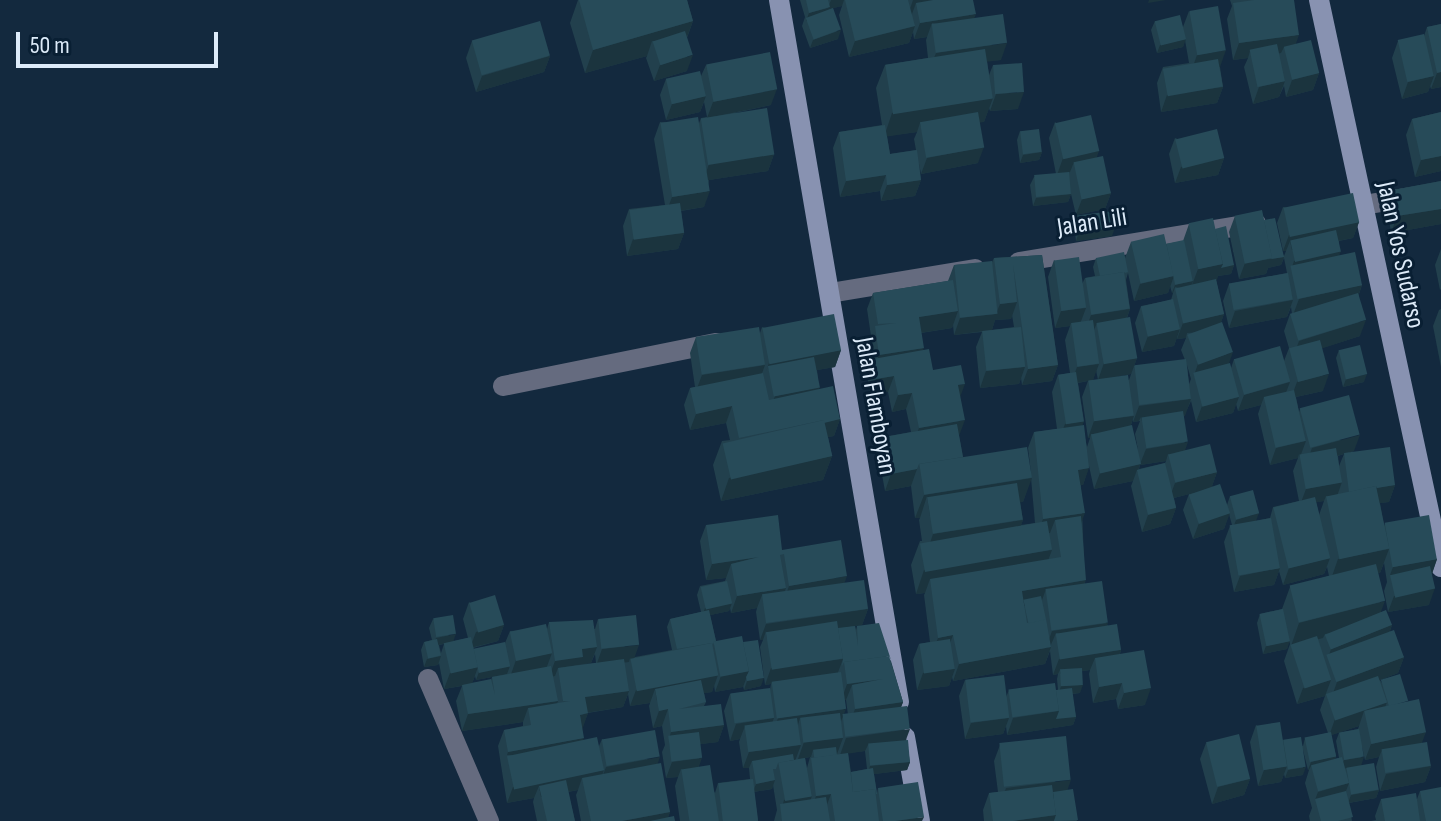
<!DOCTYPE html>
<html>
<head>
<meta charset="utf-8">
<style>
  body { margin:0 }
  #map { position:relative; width:1441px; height:821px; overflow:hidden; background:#13293e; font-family:"Sofia Sans Condensed",sans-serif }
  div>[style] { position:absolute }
  .street>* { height:20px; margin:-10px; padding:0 10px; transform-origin:10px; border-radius:10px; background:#656b7f }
  .secondary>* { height:20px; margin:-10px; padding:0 10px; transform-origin:10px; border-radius:10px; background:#8892b1 }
  .wall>* { inset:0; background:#22404d }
  .shaded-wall>* { inset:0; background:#1b343e }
  .building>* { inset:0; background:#274b59; transform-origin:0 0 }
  span { translate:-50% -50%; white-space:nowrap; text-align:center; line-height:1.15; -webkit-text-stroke:6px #091f33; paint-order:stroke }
  .street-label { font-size:26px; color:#ddebf9 }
  .scale { position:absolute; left:16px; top:32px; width:202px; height:36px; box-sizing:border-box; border:4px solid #ddebf9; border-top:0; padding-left:10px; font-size:24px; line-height:28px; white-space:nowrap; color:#ddebf9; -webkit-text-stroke:6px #091f33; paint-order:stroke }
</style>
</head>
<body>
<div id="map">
  <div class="street">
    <i style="left:1346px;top:208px;width:96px;rotate:-9.6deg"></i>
    <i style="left:1019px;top:262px;width:240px;rotate:-9.3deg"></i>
    <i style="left:830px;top:293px;width:147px;rotate:-9.4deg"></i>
    <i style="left:503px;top:386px;width:218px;rotate:-11.4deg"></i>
    <i style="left:428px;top:679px;width:155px;rotate:66.8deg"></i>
  </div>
  <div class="secondary">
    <i style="left:779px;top:0;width:712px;rotate:80.3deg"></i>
    <i style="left:1319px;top:0;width:580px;rotate:77.86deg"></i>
    <i style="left:905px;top:737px;width:85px;rotate:79.9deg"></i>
  </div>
  <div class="wall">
    <i style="clip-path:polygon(578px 0,687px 0,693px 21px,687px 38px,687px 71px,654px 81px,646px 58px,647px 56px,585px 73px,570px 23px)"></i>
    <i style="clip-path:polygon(evenodd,800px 0,973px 0,974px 18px,1001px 60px,987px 61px,989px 75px,993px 65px,1018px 109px,990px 111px,989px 108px,984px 122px,980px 122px,978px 163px,921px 174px,919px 164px,921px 180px,915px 196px,881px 201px,880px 191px,840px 197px,833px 148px,839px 132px,882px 125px,876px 88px,885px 65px,928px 58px,926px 40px,927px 37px,914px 39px,913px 32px,909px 43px,849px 57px,839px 15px,842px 6px,833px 8px,838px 39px,810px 48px,802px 26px,805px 17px,800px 0,917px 132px,914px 139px,916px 150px,890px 154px,887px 136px,917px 132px)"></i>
    <i style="clip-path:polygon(1230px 0,1294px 0,1296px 44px,1319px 73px,1313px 90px,1286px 97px,1284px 86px,1279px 97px,1253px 104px,1244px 67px,1248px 58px,1233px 60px,1227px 19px,1232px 6px)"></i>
    <i style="clip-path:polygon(1189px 11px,1220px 67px,1223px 87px,1217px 103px,1161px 112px,1157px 83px,1163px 67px,1189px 63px,1185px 40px,1183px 47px,1157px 53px,1151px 30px,1155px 21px,1183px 27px)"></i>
    <i style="clip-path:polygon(1441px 24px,1441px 87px,1431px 89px,1430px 86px,1428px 92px,1402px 99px,1392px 58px,1398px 41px,1424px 36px,1427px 27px)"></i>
    <i style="clip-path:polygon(472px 41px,550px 56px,544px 72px,476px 92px,466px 58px)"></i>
    <i style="clip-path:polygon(706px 65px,771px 105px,735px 113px,774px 154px,768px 171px,709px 180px,704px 207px,681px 211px,684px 233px,678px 249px,627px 256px,623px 226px,629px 209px,665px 205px,654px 139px,660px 122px,699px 123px,701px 118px,707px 117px,704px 102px,700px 112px,666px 120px,660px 95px,666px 79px,701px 76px)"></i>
    <i style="clip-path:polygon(1441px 112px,1441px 171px,1415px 177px,1406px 135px,1412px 119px)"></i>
    <i style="clip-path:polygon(1055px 122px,1096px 158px,1111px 193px,1105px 209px,1076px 215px,1071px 194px,1068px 202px,1033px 206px,1030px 185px,1034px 177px,1056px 174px,1049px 138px)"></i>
    <i style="clip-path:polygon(1020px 131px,1042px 152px,1039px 160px,1020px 163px,1017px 140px)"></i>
    <i style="clip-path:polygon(1175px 138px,1224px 158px,1218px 175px,1175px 183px,1169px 154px)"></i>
    <i style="clip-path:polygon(1441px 181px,1441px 224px,1391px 233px,1387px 206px,1393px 190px)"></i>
    <i style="clip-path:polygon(evenodd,1283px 207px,1359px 222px,1353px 238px,1339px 241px,1339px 255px,1362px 285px,1359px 294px,1360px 336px,1322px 348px,1323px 391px,1296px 397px,1299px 412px,1300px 409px,1354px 451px,1348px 453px,1395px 485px,1389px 502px,1380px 503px,1384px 526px,1385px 523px,1437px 559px,1432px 574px,1429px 605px,1388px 612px,1384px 591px,1387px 582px,1384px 563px,1380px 573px,1378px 573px,1381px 612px,1392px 625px,1390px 631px,1404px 657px,1398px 673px,1380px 680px,1422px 743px,1431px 766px,1425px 782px,1380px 791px,1376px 767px,1379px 757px,1365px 760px,1362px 747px,1361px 765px,1379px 790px,1376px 798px,1349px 803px,1352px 821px,1310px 821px,1309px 816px,1312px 808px,1305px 783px,1309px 770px,1308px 770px,1303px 750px,1303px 775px,1285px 778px,1284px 774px,1281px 782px,1258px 786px,1250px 742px,1256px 725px,1283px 740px,1303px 746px,1305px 738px,1328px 733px,1320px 710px,1325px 696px,1297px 704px,1284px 661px,1290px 644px,1289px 641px,1287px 649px,1263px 654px,1257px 623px,1260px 614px,1282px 609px,1290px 587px,1329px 576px,1327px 567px,1324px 574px,1283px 585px,1279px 571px,1274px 585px,1234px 592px,1224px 542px,1230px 526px,1232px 525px,1229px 514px,1224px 529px,1193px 539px,1183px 510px,1189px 494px,1174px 498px,1176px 508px,1170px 524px,1142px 532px,1131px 486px,1133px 481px,1094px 489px,1089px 466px,1083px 485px,1081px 485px,1085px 584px,1121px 650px,1120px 654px,1145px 705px,1118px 709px,1116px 699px,1093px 703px,1089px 674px,1090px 670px,1082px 671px,1080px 693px,1072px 694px,1076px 717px,1073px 725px,1007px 735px,1006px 726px,1003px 734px,965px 739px,959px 696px,965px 680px,1006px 697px,1009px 690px,1058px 690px,1057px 679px,1058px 674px,1053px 675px,1050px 651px,1045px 664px,953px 681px,952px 677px,949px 686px,917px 690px,913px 660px,919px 644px,930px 642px,924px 595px,925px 593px,916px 594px,911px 565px,920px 541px,922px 541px,919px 520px,920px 518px,915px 518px,911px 486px,885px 491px,878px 453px,884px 437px,911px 432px,906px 409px,892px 412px,888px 392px,870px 395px,867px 375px,872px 362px,869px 343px,871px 336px,867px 309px,873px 293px,948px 281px,954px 265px,992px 262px,994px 258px,1042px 255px,1058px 365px,1052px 381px,1022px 385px,1021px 378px,1019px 384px,980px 388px,976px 347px,982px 332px,954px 335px,953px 325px,952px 328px,921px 333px,923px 350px,933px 370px,960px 396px,959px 436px,963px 457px,1031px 473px,1028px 448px,1034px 432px,1057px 429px,1052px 392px,1058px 375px,1070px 373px,1065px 340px,1070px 326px,1055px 328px,1048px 277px,1054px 260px,1082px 284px,1085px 278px,1095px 276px,1093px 267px,1096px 258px,1125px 258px,1131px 242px,1166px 244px,1183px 241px,1189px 224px,1215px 229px,1234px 265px,1231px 274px,1218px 276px,1216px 280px,1224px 314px,1221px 322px,1228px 364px,1231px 368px,1234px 359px,1284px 361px,1289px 348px,1284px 331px,1290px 314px,1292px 314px,1291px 307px,1287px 317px,1229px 328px,1223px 301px,1229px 284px,1287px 273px,1284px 258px,1281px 265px,1268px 268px,1266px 274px,1239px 279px,1229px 232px,1235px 216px,1264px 220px,1284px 256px,1286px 251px,1283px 251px,1277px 223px,1283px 207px,1128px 273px,1134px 301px,1168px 293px,1170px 286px,1172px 293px,1173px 293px,1171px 300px,1141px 306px,1135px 323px,1142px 352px,1174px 346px,1177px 337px,1177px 339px,1186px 338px,1181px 350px,1185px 360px,1134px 366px,1129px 380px,1107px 378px,1131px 374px,1137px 358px,1127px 318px,1130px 309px,1126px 280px,1128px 273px,1283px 207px,1012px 315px,1014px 327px,992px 330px,995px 320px,1011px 319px,1012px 315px,1283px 207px,1187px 365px,1191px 379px,1189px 384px,1187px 365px,1283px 207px,1096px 370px,1098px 380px,1093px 380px,1096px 370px,1283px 207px,1088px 381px,1082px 397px,1088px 438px,1090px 438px,1087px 447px,1082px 425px,1084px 421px,1078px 383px,1088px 381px,1283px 207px,1191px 401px,1196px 422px,1233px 413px,1236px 404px,1238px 411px,1261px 405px,1258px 414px,1270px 465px,1298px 458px,1293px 471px,1299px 501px,1273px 507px,1270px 518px,1256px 521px,1230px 496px,1227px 505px,1212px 486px,1217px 472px,1185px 450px,1184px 416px,1191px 401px,1283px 207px,1133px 419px,1133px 422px,1140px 421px,1135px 434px,1138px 450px,1131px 425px,1133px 419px,1283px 207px,1344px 454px,1339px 466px,1338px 456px,1344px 454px,1283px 207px,1166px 461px,1165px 463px,1139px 469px,1140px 465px,1166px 461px,1283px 207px,1031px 478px,1035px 523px,1021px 525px,1023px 520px,1020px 502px,1023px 502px,1031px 478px,1283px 207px,1324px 501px,1319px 515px,1316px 502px,1324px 501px,1283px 207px,1359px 726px,1358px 729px,1339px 733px,1336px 741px,1339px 758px,1335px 759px,1336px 756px,1331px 735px,1359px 726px)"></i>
    <i style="clip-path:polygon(1077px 215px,1112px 236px,1076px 241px,1074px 224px)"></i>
    <i style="clip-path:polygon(1441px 249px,1441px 289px,1440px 290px,1435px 265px)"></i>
    <i style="clip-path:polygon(1441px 309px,1441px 367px,1433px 326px,1439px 310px)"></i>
    <i style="clip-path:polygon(762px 327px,841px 350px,835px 367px,817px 370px,819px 389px,840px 419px,834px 436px,828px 437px,832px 456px,823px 480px,721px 501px,713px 465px,722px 441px,730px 440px,726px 423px,690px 430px,684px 405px,690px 388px,695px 387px,690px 353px,696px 337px,760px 333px)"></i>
    <i style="clip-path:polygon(1339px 350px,1364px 382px,1343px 387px,1336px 358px)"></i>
    <i style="clip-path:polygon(evenodd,706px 525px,782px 550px,845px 583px,868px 609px,862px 625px,855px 626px,856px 630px,857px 626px,891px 661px,903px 702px,901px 707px,910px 762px,907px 770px,874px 774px,877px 793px,878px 788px,922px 821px,774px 821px,777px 810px,773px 785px,772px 789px,754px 792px,758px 821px,680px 821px,675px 786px,678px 777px,666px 778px,662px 752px,665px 745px,662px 726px,653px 728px,649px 706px,650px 703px,630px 706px,628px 694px,623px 707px,588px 713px,582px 728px,583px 740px,599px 746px,602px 739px,658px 764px,670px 812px,668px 817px,675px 821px,581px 821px,576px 795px,578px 790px,568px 792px,575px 821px,537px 821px,533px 802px,534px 798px,507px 803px,498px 746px,504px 730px,523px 726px,523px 722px,462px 731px,456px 701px,462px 686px,444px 689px,439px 663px,438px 665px,424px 667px,421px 650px,424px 642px,432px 640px,429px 628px,433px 619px,454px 641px,468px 638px,463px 619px,469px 602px,504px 625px,498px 641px,473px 648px,474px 649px,505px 643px,510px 631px,547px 629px,549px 622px,595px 629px,598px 619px,635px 657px,672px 650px,667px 627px,670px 619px,701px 612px,697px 595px,700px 586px,725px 581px,726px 578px,706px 580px,700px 541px,706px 525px,730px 608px,731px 613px,757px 608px,756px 612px,760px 640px,763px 640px,760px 647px,765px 685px,771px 684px,770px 689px,730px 694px,724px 711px,730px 741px,740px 739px,739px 742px,743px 768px,749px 768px,750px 779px,718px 783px,715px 793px,699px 767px,700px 744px,718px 742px,724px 725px,704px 706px,706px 702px,704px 693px,712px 692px,714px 685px,715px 692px,743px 687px,743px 686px,744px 690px,761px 686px,743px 642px,716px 641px,710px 615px,729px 611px,730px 608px,706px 525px,444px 644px,441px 653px,439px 645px,444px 644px,706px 525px,595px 654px,596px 663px,580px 665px,591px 663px,595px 654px,706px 525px,475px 676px,476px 680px,492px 677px,491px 680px,472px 683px,475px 676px,706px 525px,845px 700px,846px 700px,848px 715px,843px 716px,845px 700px,706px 525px,865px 751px,867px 769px,851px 772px,848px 753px,865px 751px,706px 525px,810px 757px,807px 768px,805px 758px,810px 757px)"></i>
    <i style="clip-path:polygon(1206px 743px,1250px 779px,1244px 795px,1212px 804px,1200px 759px)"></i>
    <i style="clip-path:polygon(1000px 745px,1068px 790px,1077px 821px,984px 821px,983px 810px,989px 793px,998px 792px,994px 761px)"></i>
    <i style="clip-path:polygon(1420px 791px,1441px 821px,1371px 821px,1376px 820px,1375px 816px,1381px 799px,1417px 799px)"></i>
  </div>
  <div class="shaded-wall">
    <i style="clip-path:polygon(831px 0,844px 0,842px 6px,830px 9px,806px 21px,809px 13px,828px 8px)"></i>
    <i style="clip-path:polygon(913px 0,967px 0,916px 3px,912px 14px,908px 15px)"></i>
    <i style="clip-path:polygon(1149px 0,1166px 0,1148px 3px)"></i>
    <i style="clip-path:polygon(976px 14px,970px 30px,932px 23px,927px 37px,914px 39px,920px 23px)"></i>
    <i style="clip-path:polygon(693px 21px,684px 45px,652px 41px,647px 56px,585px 73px,593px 50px)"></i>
    <i style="clip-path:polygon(915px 26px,909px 43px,849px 57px,855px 41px)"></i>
    <i style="clip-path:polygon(841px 30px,838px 39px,810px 48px,813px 40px)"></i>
    <i style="clip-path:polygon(1299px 35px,1293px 52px,1284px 47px,1281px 53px,1252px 57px,1250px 51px,1248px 58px,1233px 60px,1239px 43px)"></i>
    <i style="clip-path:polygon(1186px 39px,1183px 47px,1157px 53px,1160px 45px)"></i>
    <i style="clip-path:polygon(1007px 43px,1001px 60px,930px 69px,936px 53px)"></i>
    <i style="clip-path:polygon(1226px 50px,1220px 67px,1191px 72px,1197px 55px)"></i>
    <i style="clip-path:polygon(693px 55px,687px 71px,654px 81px,660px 65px)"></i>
    <i style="clip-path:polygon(550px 56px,544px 72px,476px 92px,482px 76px)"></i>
    <i style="clip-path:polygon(1441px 72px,1441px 87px,1431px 89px,1437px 73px)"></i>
    <i style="clip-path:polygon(1319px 73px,1313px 90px,1286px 97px,1292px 80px)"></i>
    <i style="clip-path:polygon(1434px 76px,1428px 92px,1402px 99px,1408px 82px)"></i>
    <i style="clip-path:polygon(1285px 81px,1279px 97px,1253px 104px,1259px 87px)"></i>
    <i style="clip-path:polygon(1223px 87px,1217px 103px,1161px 112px,1167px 95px)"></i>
    <i style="clip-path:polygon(777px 89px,771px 105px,707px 118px,713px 102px)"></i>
    <i style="clip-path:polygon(1024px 92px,1018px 109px,990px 111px,996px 94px)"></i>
    <i style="clip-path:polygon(706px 96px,700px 112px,666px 120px,672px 104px)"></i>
    <i style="clip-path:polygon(993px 98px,984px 122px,922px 131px,920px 123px,917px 132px,884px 137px,892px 113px)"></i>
    <i style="clip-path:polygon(984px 147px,978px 163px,921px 174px,927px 158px)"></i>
    <i style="clip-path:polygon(1099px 151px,1093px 168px,1074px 162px,1070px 172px,1057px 175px,1063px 158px)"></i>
    <i style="clip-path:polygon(1042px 152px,1039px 160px,1020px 163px,1023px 155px)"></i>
    <i style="clip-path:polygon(774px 154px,768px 171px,703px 181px,709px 164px)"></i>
    <i style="clip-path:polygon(1441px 156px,1441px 171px,1415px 177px,1421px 160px)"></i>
    <i style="clip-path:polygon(1224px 158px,1218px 175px,1175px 183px,1181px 167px)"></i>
    <i style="clip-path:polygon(886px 175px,880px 191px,840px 197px,846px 181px)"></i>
    <i style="clip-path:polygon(921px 180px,915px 196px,881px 201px,887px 185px)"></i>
    <i style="clip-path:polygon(710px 191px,704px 207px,666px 213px,672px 197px)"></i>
    <i style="clip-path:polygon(1111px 193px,1105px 209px,1076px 215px,1082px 199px)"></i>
    <i style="clip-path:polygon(1071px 194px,1068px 202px,1033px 206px,1036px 198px)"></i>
    <i style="clip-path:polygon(1441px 209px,1441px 224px,1391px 233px,1397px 216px)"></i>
    <i style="clip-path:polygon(1359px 222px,1353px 238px,1292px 250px,1290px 241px,1286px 251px,1283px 251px,1289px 235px)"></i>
    <i style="clip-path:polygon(1115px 228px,1112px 236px,1076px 241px,1079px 232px)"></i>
    <i style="clip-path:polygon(684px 233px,678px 249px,627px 256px,633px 239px)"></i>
    <i style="clip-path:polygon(1341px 251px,1335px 267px,1292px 267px,1294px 261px)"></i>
    <i style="clip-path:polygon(1284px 257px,1281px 265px,1268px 268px,1266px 274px,1239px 279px,1245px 263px)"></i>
    <i style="clip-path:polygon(1223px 264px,1234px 265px,1231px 274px,1218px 276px,1217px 280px,1192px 285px,1198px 269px)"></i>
    <i style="clip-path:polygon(1174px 276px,1168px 293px,1134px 301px,1140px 284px)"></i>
    <i style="clip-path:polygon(1193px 281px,1190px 290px,1175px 287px,1173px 293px,1172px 293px,1175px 285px)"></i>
    <i style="clip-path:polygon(1362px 285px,1356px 302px,1293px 315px,1299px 299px)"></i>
    <i style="clip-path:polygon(1293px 300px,1287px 317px,1229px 328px,1235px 311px)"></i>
    <i style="clip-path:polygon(1017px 302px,1011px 319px,995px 320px,992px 330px,954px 335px,960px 318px,996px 314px,1000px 304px)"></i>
    <i style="clip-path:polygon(1086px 308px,1080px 324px,1071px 323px,1070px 326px,1055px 328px,1061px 311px)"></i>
    <i style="clip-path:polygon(1130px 309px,1124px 325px,1097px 323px,1094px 330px,1085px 332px,1091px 315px)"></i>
    <i style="clip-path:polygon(958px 311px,952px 328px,913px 334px,919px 317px)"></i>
    <i style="clip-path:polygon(1224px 314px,1218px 331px,1187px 333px,1186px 338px,1177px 339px,1183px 323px)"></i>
    <i style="clip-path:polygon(1366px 320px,1360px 336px,1293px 358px,1299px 341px)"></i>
    <i style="clip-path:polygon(1180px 329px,1174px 346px,1142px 352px,1148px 336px)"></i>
    <i style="clip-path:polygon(924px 348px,918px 364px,874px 369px,879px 355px)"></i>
    <i style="clip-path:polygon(841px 350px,835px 367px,771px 378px,768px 366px,763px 380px,769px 363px)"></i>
    <i style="clip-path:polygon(1233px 352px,1227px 369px,1194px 375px,1198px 364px)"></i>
    <i style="clip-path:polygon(1137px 358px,1131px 374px,1098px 380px,1104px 363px)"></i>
    <i style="clip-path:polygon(1099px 364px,1093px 380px,1071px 384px,1077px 367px)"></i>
    <i style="clip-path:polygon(765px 365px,759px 382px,696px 391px,702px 375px)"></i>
    <i style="clip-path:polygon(1058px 365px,1052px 381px,1022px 385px,1028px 369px)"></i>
    <i style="clip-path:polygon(1025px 367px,1019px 384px,980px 388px,986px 371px)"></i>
    <i style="clip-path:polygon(1329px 374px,1323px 391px,1291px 398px,1297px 382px)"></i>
    <i style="clip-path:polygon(1367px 374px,1364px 382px,1343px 387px,1346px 379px)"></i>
    <i style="clip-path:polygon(894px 376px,888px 392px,870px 395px,876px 379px)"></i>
    <i style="clip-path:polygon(1290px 382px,1284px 398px,1264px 397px,1261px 405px,1238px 411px,1244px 395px)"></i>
    <i style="clip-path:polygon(965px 384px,959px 400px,958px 385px)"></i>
    <i style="clip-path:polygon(820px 387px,814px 403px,769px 412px,775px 396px)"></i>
    <i style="clip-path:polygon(912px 393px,906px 409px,892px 412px,898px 395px)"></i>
    <i style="clip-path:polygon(1239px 397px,1233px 413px,1196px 422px,1202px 406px)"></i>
    <i style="clip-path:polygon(1191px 399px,1185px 416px,1142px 421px,1141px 417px,1139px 421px,1133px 422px,1139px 406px)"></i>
    <i style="clip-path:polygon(732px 406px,726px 423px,690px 430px,696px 414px)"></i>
    <i style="clip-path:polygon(1134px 416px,1128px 433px,1091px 434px,1090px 438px,1088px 438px,1094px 421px)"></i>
    <i style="clip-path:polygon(840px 419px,834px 436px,734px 458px,740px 441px)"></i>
    <i style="clip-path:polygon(965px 420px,959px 436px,913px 445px,919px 428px)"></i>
    <i style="clip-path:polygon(1084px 421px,1078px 438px,1059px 440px,1065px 424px)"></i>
    <i style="clip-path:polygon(1360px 435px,1354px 451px,1306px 465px,1312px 448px)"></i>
    <i style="clip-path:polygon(1306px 441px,1300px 457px,1299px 454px,1298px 458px,1270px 465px,1276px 448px)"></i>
    <i style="clip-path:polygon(1188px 442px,1182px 459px,1168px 454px,1166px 461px,1140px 465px,1137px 473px,1137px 470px,1133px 481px,1094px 489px,1100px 473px,1140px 464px,1146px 449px)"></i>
    <i style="clip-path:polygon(832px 456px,823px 480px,721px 501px,729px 478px)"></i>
    <i style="clip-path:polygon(1089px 468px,1083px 485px,1072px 486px,1078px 470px)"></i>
    <i style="clip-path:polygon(917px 469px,911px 486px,885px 491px,891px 474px)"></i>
    <i style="clip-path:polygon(1217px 472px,1211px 489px,1169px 499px,1175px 483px)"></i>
    <i style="clip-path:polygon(1032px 478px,1023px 502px,930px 516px,927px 496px,920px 518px,915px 518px,924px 495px)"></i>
    <i style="clip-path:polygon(1342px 482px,1336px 499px,1326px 496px,1324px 501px,1300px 505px,1306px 489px)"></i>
    <i style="clip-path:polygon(1395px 485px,1389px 502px,1343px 508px,1349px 492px)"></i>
    <i style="clip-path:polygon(1176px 508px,1170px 524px,1142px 532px,1148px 515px)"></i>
    <i style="clip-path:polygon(1085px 513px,1079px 529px,1055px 520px,1050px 533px,1037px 535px,1043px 519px)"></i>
    <i style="clip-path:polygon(1230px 513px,1224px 529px,1193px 539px,1199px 523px)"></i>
    <i style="clip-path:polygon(1259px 513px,1256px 521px,1233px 528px,1236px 520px)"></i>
    <i style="clip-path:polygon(1023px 520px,1014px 544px,925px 558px,933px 534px)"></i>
    <i style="clip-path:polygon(1389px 549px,1380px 573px,1330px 582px,1338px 559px)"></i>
    <i style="clip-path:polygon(1052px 550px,1043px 574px,930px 579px,925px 593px,916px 594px,924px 570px)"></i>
    <i style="clip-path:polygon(759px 557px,731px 564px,726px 578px,706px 580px,712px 564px)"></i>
    <i style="clip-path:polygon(1330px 558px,1324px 574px,1283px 585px,1289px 568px)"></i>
    <i style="clip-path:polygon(1437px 559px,1431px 576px,1390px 575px,1393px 567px)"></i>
    <i style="clip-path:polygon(1280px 568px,1274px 585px,1234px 592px,1240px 576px)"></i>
    <i style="clip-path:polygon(847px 576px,841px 593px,783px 603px,789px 586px)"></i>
    <i style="clip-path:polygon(1086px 580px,1080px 597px,1046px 589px,1041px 603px,1020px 607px,1022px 591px)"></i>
    <i style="clip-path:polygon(786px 588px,780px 604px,762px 595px,757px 608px,731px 613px,737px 596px)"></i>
    <i style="clip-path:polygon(1435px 588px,1429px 605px,1388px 612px,1394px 596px)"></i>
    <i style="clip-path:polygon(1385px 601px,1376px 625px,1325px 634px,1323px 638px,1291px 646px,1299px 623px)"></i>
    <i style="clip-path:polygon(732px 603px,729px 611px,702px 617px,705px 608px)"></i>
    <i style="clip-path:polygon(868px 609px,862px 625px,767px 639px,766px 631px,763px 640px,760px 640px,766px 624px)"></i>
    <i style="clip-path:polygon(1108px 623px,1102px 640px,1056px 633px,1050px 647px,1046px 648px,1052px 631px)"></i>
    <i style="clip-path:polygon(504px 625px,498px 641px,470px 648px,476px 632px)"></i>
    <i style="clip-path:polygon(1392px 625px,1386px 642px,1328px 658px,1331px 649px)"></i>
    <i style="clip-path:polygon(456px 634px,453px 642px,433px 646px,436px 638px)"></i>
    <i style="clip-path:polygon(953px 635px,947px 652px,932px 654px,938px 638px)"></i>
    <i style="clip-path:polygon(1290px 641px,1287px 649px,1263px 654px,1266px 646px)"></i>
    <i style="clip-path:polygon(639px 645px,633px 662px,630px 658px,629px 662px,596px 666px,602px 649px)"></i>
    <i style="clip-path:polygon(597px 647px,591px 663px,558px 668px,555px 676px,549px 677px,555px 661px,582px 649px)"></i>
    <i style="clip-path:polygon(1051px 647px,1045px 664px,953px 681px,959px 664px)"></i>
    <i style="clip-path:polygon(1121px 650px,1115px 667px,1095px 658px,1090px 670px,1060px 674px,1060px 670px,1058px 674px,1053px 675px,1059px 659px)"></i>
    <i style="clip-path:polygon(552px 653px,546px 669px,510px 677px,516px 660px)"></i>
    <i style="clip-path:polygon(441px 656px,438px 665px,424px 667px,427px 659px)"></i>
    <i style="clip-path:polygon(1404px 657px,1398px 673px,1331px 699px,1337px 682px)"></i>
    <i style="clip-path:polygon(843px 659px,837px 675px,772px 682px,771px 684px,765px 685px,771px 668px)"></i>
    <i style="clip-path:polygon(510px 666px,507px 674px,476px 680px,479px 672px)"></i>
    <i style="clip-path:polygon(478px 667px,472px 684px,444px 689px,450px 673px)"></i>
    <i style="clip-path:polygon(955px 669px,949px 686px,917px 690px,923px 673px)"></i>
    <i style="clip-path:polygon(749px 671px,743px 687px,715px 692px,721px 676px)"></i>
    <i style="clip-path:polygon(718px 675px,712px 692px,657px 701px,655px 689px,650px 703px,630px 706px,636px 690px)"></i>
    <i style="clip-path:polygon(764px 678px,761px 686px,744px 690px,747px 681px)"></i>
    <i style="clip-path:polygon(883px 679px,852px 685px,846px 700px,841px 701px,847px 684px)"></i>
    <i style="clip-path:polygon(1331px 680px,1325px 696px,1297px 704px,1303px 688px)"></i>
    <i style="clip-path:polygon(1122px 683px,1116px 699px,1093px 703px,1099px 687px)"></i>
    <i style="clip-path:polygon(1083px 685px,1080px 693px,1058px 695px,1061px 686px)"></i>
    <i style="clip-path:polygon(1151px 688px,1145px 705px,1118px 709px,1124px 693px)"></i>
    <i style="clip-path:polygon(629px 691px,623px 707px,579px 714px,585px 697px)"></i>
    <i style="clip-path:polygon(558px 701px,552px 718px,528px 708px,523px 722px,462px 731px,468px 714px)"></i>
    <i style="clip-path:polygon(903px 702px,897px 718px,849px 726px,855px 709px)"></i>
    <i style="clip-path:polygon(1387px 702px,1381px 719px,1364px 711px,1359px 726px,1329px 736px,1335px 719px)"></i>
    <i style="clip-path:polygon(668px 709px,662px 726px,653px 728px,659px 711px)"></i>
    <i style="clip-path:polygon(846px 709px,839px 726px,800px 718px,796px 732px,772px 735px,778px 718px)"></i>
    <i style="clip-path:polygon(1059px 711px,1076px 717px,1073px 725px,1007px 735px,1013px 718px)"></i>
    <i style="clip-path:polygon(588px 713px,582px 730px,580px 715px)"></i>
    <i style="clip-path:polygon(774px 718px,768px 735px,745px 726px,740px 739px,730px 741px,736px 724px)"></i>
    <i style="clip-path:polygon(1009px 718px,1003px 734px,965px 739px,971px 723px)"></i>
    <i style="clip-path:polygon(724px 725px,718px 742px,670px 748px,669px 739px,671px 732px)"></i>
    <i style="clip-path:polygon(910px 729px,904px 745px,868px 745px,865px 751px,840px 755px,846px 738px)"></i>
    <i style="clip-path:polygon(1426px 732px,1420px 748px,1382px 750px,1379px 757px,1365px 760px,1371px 744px)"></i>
    <i style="clip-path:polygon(584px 738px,578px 755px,507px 755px,508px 752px)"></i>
    <i style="clip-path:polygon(843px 738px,837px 754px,813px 750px,811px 757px,798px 759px,804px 742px)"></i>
    <i style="clip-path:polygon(801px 745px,795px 761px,752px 761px,749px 768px,743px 768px,749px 752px)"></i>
    <i style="clip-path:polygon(1336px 756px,1333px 764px,1311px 766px,1309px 770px,1308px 770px,1311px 762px)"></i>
    <i style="clip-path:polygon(660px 757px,654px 774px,600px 783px,606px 767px)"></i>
    <i style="clip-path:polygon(1364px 757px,1361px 766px,1340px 769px,1344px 760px)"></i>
    <i style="clip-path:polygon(702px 758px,696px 775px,681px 769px,678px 777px,666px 778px,672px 762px)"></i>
    <i style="clip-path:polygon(910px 762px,907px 770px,867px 775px,870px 766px)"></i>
    <i style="clip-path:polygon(1287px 766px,1281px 782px,1258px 786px,1264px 770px)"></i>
    <i style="clip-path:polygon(1431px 766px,1425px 782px,1380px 791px,1386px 774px)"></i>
    <i style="clip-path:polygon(1306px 767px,1303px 775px,1285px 778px,1288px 770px)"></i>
    <i style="clip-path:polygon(604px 770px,598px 786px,582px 778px,578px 790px,541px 797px,539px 786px,534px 798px,507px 803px,513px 787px)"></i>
    <i style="clip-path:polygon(1250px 779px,1244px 795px,1212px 804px,1218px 787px)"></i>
    <i style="clip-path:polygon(775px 780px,772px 789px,753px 792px,756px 784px)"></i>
    <i style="clip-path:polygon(1071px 780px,1065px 797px,1000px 805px,1006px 788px)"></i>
    <i style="clip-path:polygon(1349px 783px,1343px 799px,1315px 800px,1318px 792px)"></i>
    <i style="clip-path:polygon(1379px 790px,1376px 798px,1348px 803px,1351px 795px)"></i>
    <i style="clip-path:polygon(831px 794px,825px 810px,810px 812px,816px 796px)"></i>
    <i style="clip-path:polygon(812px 796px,806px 812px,781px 811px,784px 800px)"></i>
    <i style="clip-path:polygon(670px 812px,667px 821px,622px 821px)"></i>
    <i style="clip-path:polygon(1056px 815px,1054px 821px,1013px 821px)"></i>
    <i style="clip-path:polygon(924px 817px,922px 821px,895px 821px)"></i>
  </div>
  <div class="building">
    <i style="clip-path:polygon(579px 0,687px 0,693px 21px,593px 50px)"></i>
    <i style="clip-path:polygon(806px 0,828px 0,830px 7px,809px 13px)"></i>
    <i style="clip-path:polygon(845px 0,908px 0,915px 26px,855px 41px)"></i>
    <i style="clip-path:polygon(933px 0,973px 0,976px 14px,920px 23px,916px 3px)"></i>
    <i style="clip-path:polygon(1254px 0,1294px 0,1299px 35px,1239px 43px,1233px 3px)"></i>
    <i style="left:1218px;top:6px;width:45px;height:29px;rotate:80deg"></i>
    <i style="left:833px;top:8px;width:23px;height:29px;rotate:70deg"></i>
    <i style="left:1003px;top:14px;width:29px;height:72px;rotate:82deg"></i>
    <i style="left:1180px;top:15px;width:25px;height:26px;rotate:76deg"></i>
    <i style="left:540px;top:21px;width:36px;height:71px;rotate:74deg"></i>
    <i style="clip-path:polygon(1441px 24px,1441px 72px,1437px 73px,1427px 27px)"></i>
    <i style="left:685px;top:31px;width:25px;height:34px;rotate:72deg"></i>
    <i style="left:1424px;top:34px;width:43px;height:27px;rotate:77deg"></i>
    <i style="left:1311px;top:40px;width:34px;height:28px;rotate:76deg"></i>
    <i style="left:1277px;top:44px;width:38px;height:28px;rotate:78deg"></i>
    <i style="left:985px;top:49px;width:50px;height:101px;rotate:81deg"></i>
    <i style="left:770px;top:52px;width:38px;height:65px;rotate:79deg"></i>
    <i style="left:1218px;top:59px;width:28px;height:56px;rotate:80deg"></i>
    <i style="left:1022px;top:63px;width:29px;height:29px;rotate:86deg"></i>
    <i style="left:700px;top:71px;width:26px;height:35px;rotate:77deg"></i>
    <i style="left:767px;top:108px;width:47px;height:67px;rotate:81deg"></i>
    <i style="left:978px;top:112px;width:36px;height:59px;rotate:80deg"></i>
    <i style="clip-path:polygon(1441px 112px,1441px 156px,1421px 160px,1412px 119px)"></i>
    <i style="left:1091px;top:115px;width:37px;height:37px;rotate:77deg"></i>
    <i style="left:698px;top:117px;width:75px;height:38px;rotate:81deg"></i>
    <i style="clip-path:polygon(885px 125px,890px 154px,917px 150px,921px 180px,887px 185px,886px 175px,846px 181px,839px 132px)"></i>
    <i style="left:1039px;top:129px;width:23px;height:19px;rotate:83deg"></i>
    <i style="left:1217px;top:129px;width:30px;height:43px;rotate:76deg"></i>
    <i style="left:1103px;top:156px;width:38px;height:30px;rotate:78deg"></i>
    <i style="left:1069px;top:172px;width:22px;height:35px;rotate:85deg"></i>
    <i style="clip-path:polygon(1441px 181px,1441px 209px,1397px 216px,1393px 190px)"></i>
    <i style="left:1353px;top:193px;width:30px;height:71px;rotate:78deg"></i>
    <i style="left:680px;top:203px;width:30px;height:51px;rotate:82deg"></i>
    <i style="left:1262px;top:210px;width:49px;height:28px;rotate:78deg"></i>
    <i style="left:1113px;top:211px;width:17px;height:36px;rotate:83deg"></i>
    <i style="left:1213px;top:218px;width:47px;height:25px;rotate:78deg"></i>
    <i style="clip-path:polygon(1275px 218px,1284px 257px,1271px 259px,1272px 258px,1264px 220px)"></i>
    <i style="clip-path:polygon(1226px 226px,1234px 265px,1221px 268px,1223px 264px,1215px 229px)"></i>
    <i style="left:1336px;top:230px;width:22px;height:47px;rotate:77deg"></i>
    <i style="left:1164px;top:234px;width:43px;height:34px;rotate:77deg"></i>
    <i style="left:1184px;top:240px;width:42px;height:18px;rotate:78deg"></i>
    <i style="clip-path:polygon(1124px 252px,1128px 272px,1125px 273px,1124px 272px,1100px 276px,1096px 258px)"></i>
    <i style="left:1355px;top:252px;width:34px;height:66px;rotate:78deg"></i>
    <i style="clip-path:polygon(1042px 255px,1058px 365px,1028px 369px,1013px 264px,1017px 302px,1000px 304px,994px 258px)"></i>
    <i style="left:1079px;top:257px;width:51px;height:25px;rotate:82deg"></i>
    <i style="left:992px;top:261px;width:53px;height:38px;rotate:84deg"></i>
    <i style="left:1124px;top:272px;width:37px;height:39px;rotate:81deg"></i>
    <i style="left:1288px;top:273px;width:27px;height:60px;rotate:80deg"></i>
    <i style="left:1216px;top:279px;width:36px;height:42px;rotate:77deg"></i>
    <i style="clip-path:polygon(953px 280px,958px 311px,919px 317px,924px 348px,879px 355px,875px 326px,896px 323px,878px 324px,873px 293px)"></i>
    <i style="left:1358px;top:293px;width:28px;height:71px;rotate:73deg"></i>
    <i style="left:1173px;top:299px;width:31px;height:33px;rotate:77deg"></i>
    <i style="left:834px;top:314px;width:37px;height:73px;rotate:79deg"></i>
    <i style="left:1130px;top:317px;width:42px;height:34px;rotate:80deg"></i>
    <i style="left:1093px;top:320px;width:44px;height:22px;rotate:82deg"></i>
    <i style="left:1222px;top:322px;width:32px;height:37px;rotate:70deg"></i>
    <i style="left:759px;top:327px;width:38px;height:64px;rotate:81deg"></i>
    <i style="left:1021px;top:327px;width:40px;height:39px;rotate:84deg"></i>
    <i style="left:1320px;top:340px;width:35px;height:32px;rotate:75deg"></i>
    <i style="left:1360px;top:345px;width:30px;height:22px;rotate:76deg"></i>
    <i style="left:1280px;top:346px;width:37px;height:48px;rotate:74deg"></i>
    <i style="clip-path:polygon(929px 349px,933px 370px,961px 365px,965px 384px,958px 385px,965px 420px,919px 428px,912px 393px,898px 395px,894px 376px,876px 379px,873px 359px)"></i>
    <i style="left:814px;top:357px;width:31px;height:47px;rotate:79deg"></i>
    <i style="left:1186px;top:359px;width:40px;height:52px;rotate:83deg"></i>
    <i style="left:1230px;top:363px;width:35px;height:38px;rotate:75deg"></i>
    <i style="left:1076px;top:372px;width:50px;height:18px;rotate:81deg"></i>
    <i style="clip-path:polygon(763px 373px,769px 400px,833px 386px,840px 419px,824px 423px,824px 420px,739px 438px,732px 406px,696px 414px,690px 388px)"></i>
    <i style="left:1128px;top:375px;width:41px;height:40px;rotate:82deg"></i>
    <i style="left:1294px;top:390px;width:52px;height:31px;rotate:77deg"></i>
    <i style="left:1349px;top:395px;width:41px;height:51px;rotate:75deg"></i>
    <i style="left:1183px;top:411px;width:31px;height:42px;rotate:81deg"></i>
    <i style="left:824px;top:420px;width:37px;height:104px;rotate:77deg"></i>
    <i style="clip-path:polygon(957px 424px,963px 457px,919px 464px,917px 469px,891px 474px,884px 437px)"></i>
    <i style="clip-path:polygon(1084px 425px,1089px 468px,1078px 470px,1085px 513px,1043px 519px,1034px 432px)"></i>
    <i style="left:1132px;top:425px;width:40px;height:42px;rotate:77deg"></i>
    <i style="left:1210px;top:444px;width:29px;height:43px;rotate:76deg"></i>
    <i style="left:1027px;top:447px;width:31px;height:109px;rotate:81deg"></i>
    <i style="clip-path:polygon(1390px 447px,1395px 485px,1377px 488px,1376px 486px,1349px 492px,1344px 453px)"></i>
    <i style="left:1336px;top:448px;width:35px;height:37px;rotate:80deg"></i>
    <i style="left:1165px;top:463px;width:46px;height:29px;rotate:76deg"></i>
    <i style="left:1017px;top:483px;width:37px;height:91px;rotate:81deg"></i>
    <i style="left:1220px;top:484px;width:31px;height:33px;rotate:71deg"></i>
    <i style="left:1376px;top:486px;width:64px;height:51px;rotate:78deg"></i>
    <i style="left:1253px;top:490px;width:24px;height:24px;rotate:75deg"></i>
    <i style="left:1315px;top:497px;width:63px;height:43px;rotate:76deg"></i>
    <i style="clip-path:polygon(778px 515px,782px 550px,841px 540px,847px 576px,789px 586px,784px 554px,780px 555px,786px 588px,737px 596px,731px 564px,759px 557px,712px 564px,706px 525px)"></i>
    <i style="left:1429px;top:515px;width:45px;height:45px;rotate:80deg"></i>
    <i style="clip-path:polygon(1081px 516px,1086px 580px,1022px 591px,1027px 623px,1046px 619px,1051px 647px,959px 664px,953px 635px,938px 638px,930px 579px,1061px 557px,1055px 520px)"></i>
    <i style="left:1271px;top:518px;width:51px;height:42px;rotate:80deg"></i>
    <i style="left:1047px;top:521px;width:29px;height:129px;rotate:80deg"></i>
    <i style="left:1376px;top:564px;width:38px;height:89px;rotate:76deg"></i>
    <i style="left:1430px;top:566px;width:23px;height:41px;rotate:77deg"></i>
    <i style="left:864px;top:580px;width:29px;height:103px;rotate:82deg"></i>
    <i style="left:727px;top:581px;width:23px;height:27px;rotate:77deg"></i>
    <i style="left:1102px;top:581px;width:42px;height:57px;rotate:82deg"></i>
    <i style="left:495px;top:595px;width:31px;height:27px;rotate:73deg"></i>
    <i style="left:1041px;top:596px;width:24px;height:18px;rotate:78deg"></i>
    <i style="left:1283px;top:609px;width:33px;height:24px;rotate:78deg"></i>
    <i style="clip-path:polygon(709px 610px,716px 641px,714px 642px,713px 645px,712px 643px,677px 649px,670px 619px)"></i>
    <i style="left:1386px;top:610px;width:16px;height:66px;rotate:68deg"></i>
    <i style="left:453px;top:615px;width:19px;height:20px;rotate:81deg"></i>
    <i style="left:636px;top:615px;width:30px;height:38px;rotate:84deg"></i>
    <i style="clip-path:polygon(593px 620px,597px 647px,582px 649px,583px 657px,555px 661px,549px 622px)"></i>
    <i style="left:837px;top:621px;width:38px;height:72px;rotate:81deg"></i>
    <i style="clip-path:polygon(879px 623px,891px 660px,889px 656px,844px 662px,842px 666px,843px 659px,838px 628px,855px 626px,858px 646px,857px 626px)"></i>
    <i style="left:546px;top:624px;width:30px;height:37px;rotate:78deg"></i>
    <i style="left:1117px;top:624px;width:26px;height:62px;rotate:81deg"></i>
    <i style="left:1394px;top:630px;width:29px;height:72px;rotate:70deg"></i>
    <i style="left:742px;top:636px;width:36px;height:29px;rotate:79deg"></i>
    <i style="left:1317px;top:636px;width:46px;height:28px;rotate:72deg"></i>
    <i style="left:471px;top:637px;width:31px;height:28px;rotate:77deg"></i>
    <i style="left:437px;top:639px;width:17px;height:13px;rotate:77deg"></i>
    <i style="left:950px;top:639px;width:30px;height:31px;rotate:81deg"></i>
    <i style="clip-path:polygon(758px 640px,764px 678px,747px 681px,746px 677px,749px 671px,743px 642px)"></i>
    <i style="left:505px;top:642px;width:25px;height:32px;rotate:78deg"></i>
    <i style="left:712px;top:643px;width:33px;height:83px;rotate:79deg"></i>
    <i style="clip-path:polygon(1144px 650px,1151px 688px,1124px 693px,1122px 683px,1099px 687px,1095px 658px)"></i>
    <i style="clip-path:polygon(889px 656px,903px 702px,855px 709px,852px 685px,883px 679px,847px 684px,844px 662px)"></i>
    <i style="clip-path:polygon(624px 659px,629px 691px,585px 697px,588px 713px,580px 715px,584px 738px,508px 752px,504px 730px,531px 725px,528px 708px,570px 701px,563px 701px,558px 668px)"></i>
    <i style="clip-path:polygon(551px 666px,558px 701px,468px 714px,462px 685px,491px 679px,495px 695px,492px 677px)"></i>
    <i style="left:1082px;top:668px;width:17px;height:22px;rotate:87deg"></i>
    <i style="left:841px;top:672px;width:37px;height:70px;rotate:82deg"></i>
    <i style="left:1400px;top:674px;width:28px;height:20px;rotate:73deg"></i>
    <i style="left:1004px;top:675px;width:43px;height:39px;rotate:83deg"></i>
    <i style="left:1378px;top:676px;width:28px;height:55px;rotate:71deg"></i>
    <i style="clip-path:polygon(701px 680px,706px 702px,679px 709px,721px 704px,724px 725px,671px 732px,668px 709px,659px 711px,655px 689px)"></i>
    <i style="left:1055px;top:683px;width:28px;height:47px;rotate:82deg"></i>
    <i style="left:770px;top:688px;width:30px;height:40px;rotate:82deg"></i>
    <i style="clip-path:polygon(1072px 688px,1076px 717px,1056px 719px,1059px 711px,1056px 690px)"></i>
    <i style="left:1419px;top:699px;width:34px;height:56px;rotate:78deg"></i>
    <i style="left:907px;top:706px;width:23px;height:65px;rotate:83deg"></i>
    <i style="left:840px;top:713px;width:25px;height:40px;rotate:83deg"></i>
    <i style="left:797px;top:718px;width:27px;height:53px;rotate:82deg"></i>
    <i style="left:1280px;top:722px;width:45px;height:24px;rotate:81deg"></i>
    <i style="left:1359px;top:729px;width:28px;height:20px;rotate:80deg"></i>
    <i style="left:655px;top:730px;width:27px;height:54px;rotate:80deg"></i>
    <i style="left:699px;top:732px;width:26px;height:31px;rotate:83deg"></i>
    <i style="left:1331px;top:732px;width:25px;height:27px;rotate:78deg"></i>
    <i style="left:1239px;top:734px;width:46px;height:34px;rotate:76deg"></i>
    <i style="left:1066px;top:736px;width:44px;height:67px;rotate:84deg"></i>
    <i style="left:597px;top:737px;width:34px;height:92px;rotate:78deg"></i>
    <i style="left:1301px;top:737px;width:30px;height:18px;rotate:81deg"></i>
    <i style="left:908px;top:740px;width:22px;height:40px;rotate:85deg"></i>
    <i style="left:1427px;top:742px;width:24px;height:46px;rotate:81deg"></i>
    <i style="left:836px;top:747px;width:8px;height:23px;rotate:83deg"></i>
    <i style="clip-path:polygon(848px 753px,853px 792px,875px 789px,879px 821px,835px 821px,831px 794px,816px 796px,811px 758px)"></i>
    <i style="clip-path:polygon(793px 754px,794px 760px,778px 763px,776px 769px,773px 769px,775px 780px,756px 784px,752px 761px)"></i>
    <i style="left:1342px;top:757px;width:27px;height:32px;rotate:75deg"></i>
    <i style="left:805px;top:758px;width:39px;height:27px;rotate:80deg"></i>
    <i style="clip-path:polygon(661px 763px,670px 812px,622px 821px,591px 821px,582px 778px)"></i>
    <i style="left:1374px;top:763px;width:27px;height:28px;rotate:80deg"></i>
    <i style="left:710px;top:765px;width:57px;height:29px;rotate:81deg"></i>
    <i style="clip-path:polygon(873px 768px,877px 794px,876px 794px,875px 789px,853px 792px,851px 772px)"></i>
    <i style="left:753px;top:779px;width:42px;height:35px;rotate:83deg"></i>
    <i style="clip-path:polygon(566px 780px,575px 821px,547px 821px,539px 786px)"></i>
    <i style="clip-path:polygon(918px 782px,924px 817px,895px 821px,883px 821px,878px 788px)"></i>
    <i style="clip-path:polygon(1052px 785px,1056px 815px,1013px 821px,993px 821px,989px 793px)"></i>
    <i style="clip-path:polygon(1441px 787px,1441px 821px,1426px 821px,1420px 791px)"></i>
    <i style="clip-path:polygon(1073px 789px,1078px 820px,1054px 821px,1056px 815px,1053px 792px)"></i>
    <i style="clip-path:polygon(1346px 791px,1353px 817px,1338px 821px,1321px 821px,1315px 799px)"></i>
    <i style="clip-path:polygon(1416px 793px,1420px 821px,1385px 821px,1381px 799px)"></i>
    <i style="clip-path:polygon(826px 797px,830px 821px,782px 821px,780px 804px)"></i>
    <i style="clip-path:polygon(674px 816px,675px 821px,650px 821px)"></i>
  </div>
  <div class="street-label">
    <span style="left:1092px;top:223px;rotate:-9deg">Jalan Lili</span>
    <span style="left:1400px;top:255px;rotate:78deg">Jalan Yos Sudarso</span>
    <span style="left:875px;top:406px;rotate:80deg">Jalan Flamboyan</span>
  </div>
  <div class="scale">50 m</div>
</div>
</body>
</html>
